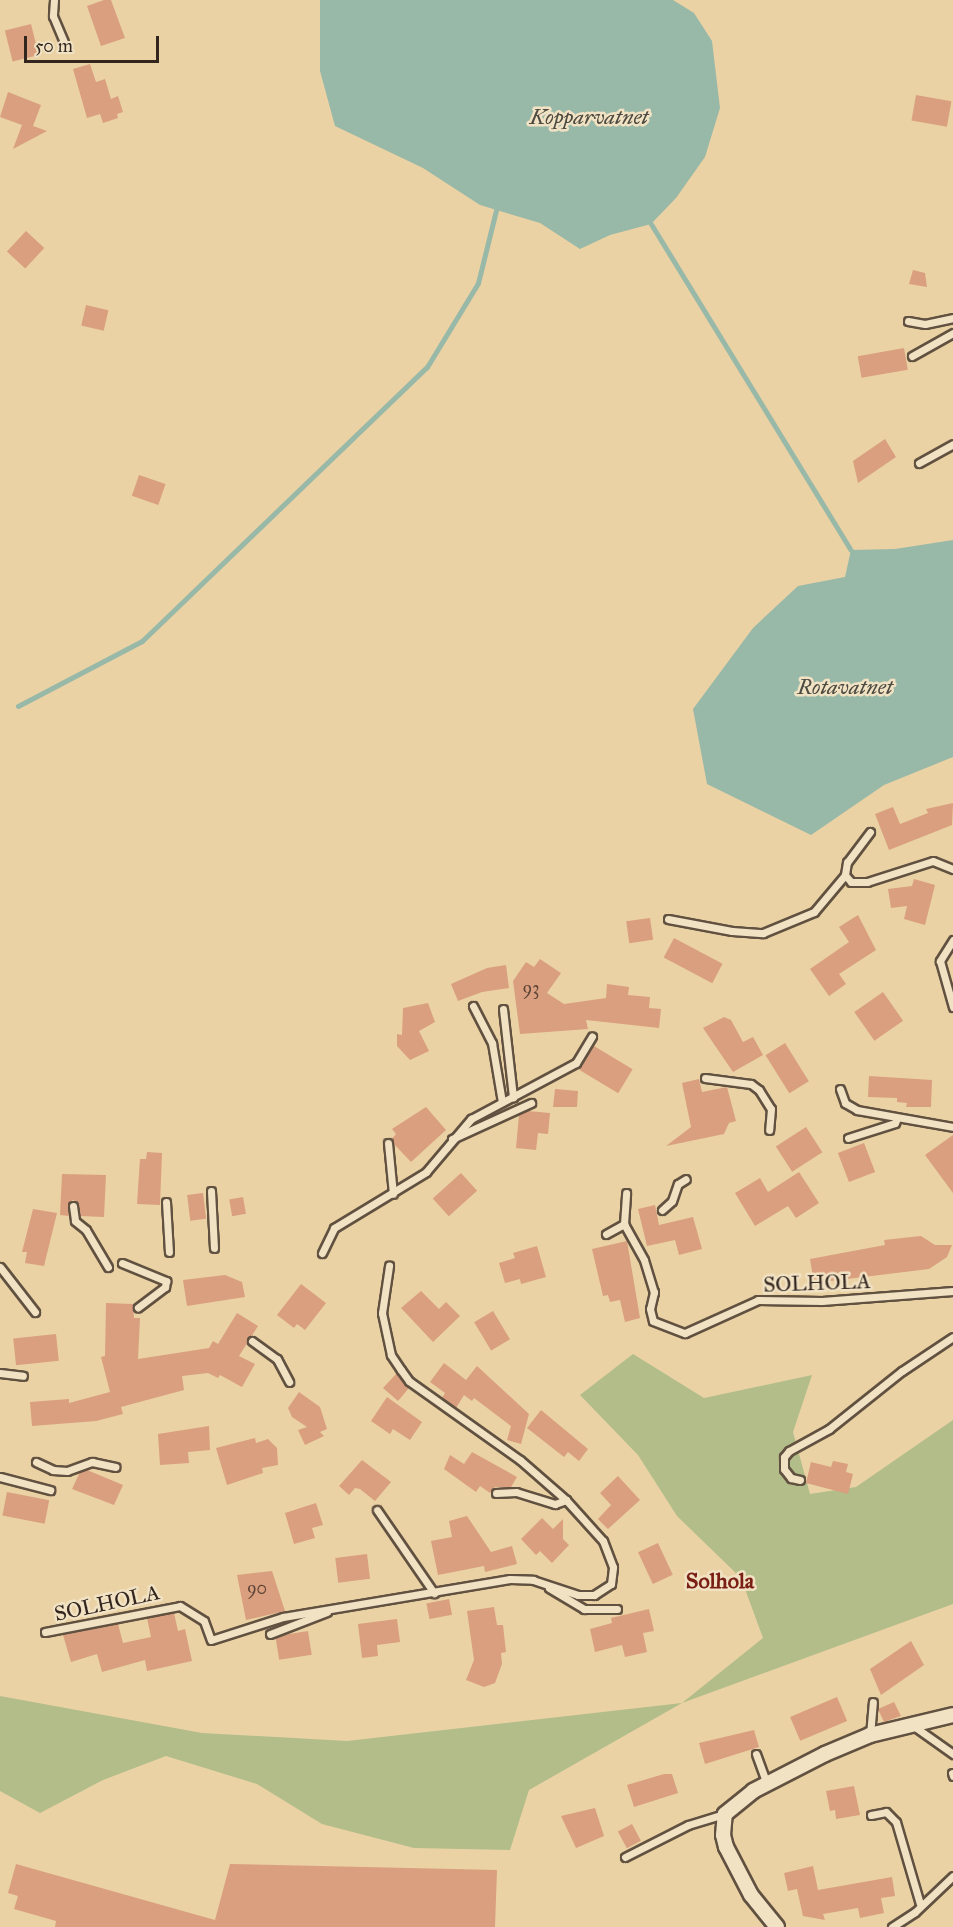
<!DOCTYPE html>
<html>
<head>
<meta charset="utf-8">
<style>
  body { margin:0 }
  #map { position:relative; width:953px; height:1927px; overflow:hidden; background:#ead2a4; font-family:"IM FELL Great Primer",serif }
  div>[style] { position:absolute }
  .green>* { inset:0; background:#b2bd8a }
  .water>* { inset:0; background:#98b8a8 }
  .stream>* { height:5px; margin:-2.5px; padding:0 2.5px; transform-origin:2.5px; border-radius:2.5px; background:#98b8a8 }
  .building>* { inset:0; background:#da9f7e; transform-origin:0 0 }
  .roads { filter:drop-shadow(2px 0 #615140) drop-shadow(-2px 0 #615140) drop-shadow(0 2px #615140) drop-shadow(0 -2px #615140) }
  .service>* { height:7px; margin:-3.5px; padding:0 3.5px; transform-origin:3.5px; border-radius:3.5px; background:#f1e2c4 }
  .minor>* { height:14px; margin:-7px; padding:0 7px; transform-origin:7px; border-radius:7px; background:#f1e2c4 }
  span { translate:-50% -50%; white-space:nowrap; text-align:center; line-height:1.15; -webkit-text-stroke:5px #f1e2c4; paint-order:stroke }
  .number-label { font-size:18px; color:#5d4437 }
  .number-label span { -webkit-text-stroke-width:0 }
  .street-label { font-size:21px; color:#33261f }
  .water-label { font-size:22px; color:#4c4a41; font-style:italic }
  .neighbourhood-label { font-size:22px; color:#7a1f14; font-weight:700 }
  .scale { position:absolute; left:24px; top:36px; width:135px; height:27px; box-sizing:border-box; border:3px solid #33261f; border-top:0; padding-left:8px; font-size:18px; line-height:21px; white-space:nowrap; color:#33261f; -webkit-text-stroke:4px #f1e2c4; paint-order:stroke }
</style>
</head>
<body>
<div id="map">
  <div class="green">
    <i style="clip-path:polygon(633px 1354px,704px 1398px,812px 1375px,793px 1432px,810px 1494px,856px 1487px,953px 1420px,953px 1604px,682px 1703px,529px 1790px,510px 1850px,414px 1848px,322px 1824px,257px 1784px,166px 1756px,103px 1780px,40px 1813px,0 1791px,0 1696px,202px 1733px,347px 1741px,682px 1703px,763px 1638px,741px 1578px,677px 1516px,638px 1455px,580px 1395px)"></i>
  </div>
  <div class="water">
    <i style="clip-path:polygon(320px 0,673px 0,694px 13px,712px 41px,720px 108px,705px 157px,676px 198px,651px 224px,610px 235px,580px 249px,540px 223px,480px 205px,423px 168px,335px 126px,320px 71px)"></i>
    <i style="clip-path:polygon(953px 540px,953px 757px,884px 785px,811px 835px,707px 784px,693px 709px,753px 628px,798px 586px,845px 577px,851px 550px,895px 549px)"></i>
  </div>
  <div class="stream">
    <i style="left:651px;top:224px;width:382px;rotate:58.5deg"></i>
    <i style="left:18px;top:706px;width:140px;rotate:-27.7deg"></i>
    <i style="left:142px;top:641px;width:395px;rotate:-43.9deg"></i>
    <i style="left:427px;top:367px;width:98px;rotate:-58.7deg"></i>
    <i style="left:478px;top:283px;width:75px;rotate:-76.1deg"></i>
  </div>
  <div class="building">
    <i style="clip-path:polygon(104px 0,111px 0,125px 38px,101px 46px,87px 6px)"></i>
    <i style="left:31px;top:24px;width:32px;height:27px;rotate:76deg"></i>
    <i style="clip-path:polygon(90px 64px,96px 82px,105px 79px,111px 99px,118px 96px,123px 112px,117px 114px,118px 118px,103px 123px,100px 114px,87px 118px,73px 69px)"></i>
    <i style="clip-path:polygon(8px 92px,41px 105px,33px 126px,47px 131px,13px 149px,22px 125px,0 117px)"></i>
    <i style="left:916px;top:95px;width:36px;height:26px;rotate:10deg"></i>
    <i style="left:26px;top:231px;width:25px;height:28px;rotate:43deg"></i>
    <i style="clip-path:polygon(913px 270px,925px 273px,927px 287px,909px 284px)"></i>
    <i style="left:86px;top:305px;width:23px;height:21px;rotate:13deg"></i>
    <i style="left:904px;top:348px;width:22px;height:47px;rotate:80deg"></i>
    <i style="clip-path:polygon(885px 439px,896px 457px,858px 483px,853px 461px)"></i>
    <i style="left:139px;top:475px;width:28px;height:22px;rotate:19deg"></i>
    <i style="clip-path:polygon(953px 803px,952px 825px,889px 850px,875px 814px,893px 807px,900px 824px,928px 813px,926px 809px)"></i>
    <i style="clip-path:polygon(914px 879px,935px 885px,925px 925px,904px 919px,907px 906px,891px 908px,888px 889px,912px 886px)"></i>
    <i style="clip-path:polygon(858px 915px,876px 950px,839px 974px,846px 984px,829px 996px,810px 969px,849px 942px,839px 927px)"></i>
    <i style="left:650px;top:918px;width:22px;height:24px;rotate:82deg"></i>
    <i style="left:674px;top:938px;width:55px;height:22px;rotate:28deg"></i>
    <i style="clip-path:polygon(540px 959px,561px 973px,547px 993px,564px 1004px,606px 998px,607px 984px,629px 987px,628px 995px,650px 997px,649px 1008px,661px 1009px,659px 1028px,586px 1020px,588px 1029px,520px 1034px,513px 981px,526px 962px,534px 967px)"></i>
    <i style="clip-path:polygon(506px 965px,509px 988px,482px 992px,458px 1001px,451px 984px,487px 968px)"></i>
    <i style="left:883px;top:992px;width:35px;height:35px;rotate:55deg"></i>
    <i style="clip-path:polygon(428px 1003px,435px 1022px,419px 1031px,429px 1051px,410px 1060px,397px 1046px,397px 1034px,402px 1035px,403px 1008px)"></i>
    <i style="clip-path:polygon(724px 1017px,731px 1020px,743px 1042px,753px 1037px,763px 1055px,733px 1072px,703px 1028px)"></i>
    <i style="left:785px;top:1043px;width:45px;height:23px;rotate:58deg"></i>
    <i style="left:594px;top:1046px;width:45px;height:28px;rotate:31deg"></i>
    <i style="clip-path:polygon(869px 1076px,932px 1080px,931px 1107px,906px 1107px,907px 1103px,897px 1102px,897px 1098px,868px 1097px)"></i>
    <i style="clip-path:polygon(699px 1079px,702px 1092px,727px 1087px,736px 1121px,729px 1123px,724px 1134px,666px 1146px,691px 1127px,682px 1083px)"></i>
    <i style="clip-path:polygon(555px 1089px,578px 1091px,577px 1107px,553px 1107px)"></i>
    <i style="clip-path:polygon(426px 1107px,446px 1130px,411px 1162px,394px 1144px,392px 1139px,396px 1134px,392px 1129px)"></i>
    <i style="clip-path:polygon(528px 1111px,550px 1113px,548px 1134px,538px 1133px,536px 1150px,516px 1148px,519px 1115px)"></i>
    <i style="left:806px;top:1127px;width:30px;height:36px;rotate:57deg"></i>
    <i style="clip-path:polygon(953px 1135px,953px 1193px,925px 1155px)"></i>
    <i style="left:864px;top:1143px;width:31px;height:28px;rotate:69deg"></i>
    <i style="clip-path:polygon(147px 1152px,162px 1153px,160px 1205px,137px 1204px,140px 1159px,146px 1159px)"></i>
    <i style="clip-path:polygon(799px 1172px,819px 1203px,796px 1218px,788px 1206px,755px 1226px,735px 1193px,760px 1178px,768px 1192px)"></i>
    <i style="left:461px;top:1173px;width:24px;height:38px;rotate:48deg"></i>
    <i style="clip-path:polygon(62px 1174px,106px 1175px,104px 1217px,80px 1216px,78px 1203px,73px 1200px,68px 1204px,69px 1216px,60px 1215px)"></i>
    <i style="left:203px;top:1193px;width:26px;height:16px;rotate:83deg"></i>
    <i style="left:243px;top:1197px;width:17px;height:14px;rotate:80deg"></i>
    <i style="clip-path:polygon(655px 1205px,659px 1225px,693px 1217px,702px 1249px,679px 1255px,675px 1240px,647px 1246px,638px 1209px)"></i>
    <i style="clip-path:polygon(33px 1209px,57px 1213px,44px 1266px,25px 1263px,27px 1252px,22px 1252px)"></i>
    <i style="clip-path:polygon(921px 1236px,935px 1245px,952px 1245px,947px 1257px,929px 1269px,814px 1283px,810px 1259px,885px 1245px,884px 1240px)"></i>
    <i style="clip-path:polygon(627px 1241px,640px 1318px,625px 1322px,620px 1300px,610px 1302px,608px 1295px,603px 1296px,592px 1249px)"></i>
    <i style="clip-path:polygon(537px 1246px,546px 1277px,521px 1284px,520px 1279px,505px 1283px,499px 1263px,515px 1258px,513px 1253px)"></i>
    <i style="clip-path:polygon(225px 1275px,242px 1282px,245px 1297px,187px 1306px,183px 1280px)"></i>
    <i style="clip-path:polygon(301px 1284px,326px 1303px,305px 1330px,297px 1324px,294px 1328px,277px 1315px)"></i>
    <i style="clip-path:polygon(421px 1291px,439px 1309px,446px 1302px,460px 1316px,433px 1342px,401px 1308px)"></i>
    <i style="clip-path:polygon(106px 1303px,133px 1304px,134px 1318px,140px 1318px,138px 1359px,209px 1348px,213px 1341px,218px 1344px,237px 1313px,258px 1326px,239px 1356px,255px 1364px,242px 1387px,220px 1375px,218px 1378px,208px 1373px,182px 1376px,184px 1390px,121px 1407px,123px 1414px,96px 1421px,32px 1426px,30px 1402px,69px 1399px,69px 1403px,110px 1392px,101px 1357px,105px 1356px)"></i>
    <i style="left:493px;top:1311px;width:33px;height:22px;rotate:59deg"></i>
    <i style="left:56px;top:1334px;width:27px;height:43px;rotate:84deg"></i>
    <i style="clip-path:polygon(444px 1363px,466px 1380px,477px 1366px,529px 1414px,521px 1444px,507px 1440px,511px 1426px,474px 1398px,472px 1401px,464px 1395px,456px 1408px,442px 1398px,445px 1393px,430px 1382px)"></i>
    <i style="clip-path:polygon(396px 1374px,409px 1388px,398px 1401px,383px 1388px)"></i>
    <i style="clip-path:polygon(299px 1392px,320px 1407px,327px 1429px,320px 1432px,324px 1436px,305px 1445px,298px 1430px,307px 1427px,292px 1417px,288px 1408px)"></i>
    <i style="clip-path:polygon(387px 1397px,422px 1422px,410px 1440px,393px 1429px,390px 1434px,371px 1421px)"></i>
    <i style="clip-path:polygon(541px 1410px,588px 1449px,579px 1461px,568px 1452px,564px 1457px,527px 1428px)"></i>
    <i style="clip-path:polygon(209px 1426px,210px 1450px,188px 1452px,189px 1463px,160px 1465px,158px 1434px)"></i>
    <i style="clip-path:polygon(255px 1438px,256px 1443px,268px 1439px,277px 1448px,278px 1465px,262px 1468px,263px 1473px,227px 1485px,216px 1448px)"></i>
    <i style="clip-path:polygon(472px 1452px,517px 1477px,511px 1487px,495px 1487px,490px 1493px,480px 1486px,476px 1492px,444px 1469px,450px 1455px,464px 1464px)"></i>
    <i style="clip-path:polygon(362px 1460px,391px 1482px,375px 1501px,360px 1489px,355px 1488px,349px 1495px,339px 1486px)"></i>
    <i style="clip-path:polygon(833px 1461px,848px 1464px,846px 1472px,853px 1474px,848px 1494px,806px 1483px,811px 1462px,831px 1467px)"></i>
    <i style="clip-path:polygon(87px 1470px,123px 1485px,114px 1505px,72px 1489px,80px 1472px)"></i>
    <i style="clip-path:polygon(618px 1476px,640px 1500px,608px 1529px,598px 1519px,611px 1505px,600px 1493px)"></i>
    <i style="left:7px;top:1492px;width:43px;height:24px;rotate:11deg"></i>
    <i style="clip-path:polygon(316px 1503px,323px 1525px,312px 1528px,315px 1538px,294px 1544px,285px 1513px)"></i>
    <i style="clip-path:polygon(467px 1516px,491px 1552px,512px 1546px,517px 1564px,485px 1572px,484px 1566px,438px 1575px,431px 1541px,452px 1537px,449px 1521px)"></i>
    <i style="clip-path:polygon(542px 1518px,553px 1529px,563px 1519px,563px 1539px,569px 1545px,552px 1563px,540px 1551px,536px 1555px,521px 1539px)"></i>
    <i style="left:658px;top:1543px;width:35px;height:22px;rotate:65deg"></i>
    <i style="left:367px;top:1554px;width:25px;height:32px;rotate:83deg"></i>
    <i style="clip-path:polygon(272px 1571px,285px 1611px,246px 1620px,237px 1575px)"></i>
    <i style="left:449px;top:1599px;width:16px;height:23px;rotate:79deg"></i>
    <i style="clip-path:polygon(494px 1607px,497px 1625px,503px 1625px,506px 1652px,501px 1653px,502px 1664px,495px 1683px,484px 1687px,466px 1680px,474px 1660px,467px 1611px)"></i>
    <i style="clip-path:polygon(649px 1609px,654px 1631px,643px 1633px,647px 1652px,625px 1657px,622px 1645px,595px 1652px,590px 1629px,612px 1623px,611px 1618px)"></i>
    <i style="clip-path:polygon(174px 1613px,178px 1631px,185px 1629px,192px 1661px,147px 1671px,145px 1660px,102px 1672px,97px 1654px,71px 1662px,63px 1635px,118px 1624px,123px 1643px,151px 1637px,147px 1618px)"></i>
    <i style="clip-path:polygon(397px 1619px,400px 1642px,377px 1645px,378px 1656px,362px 1658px,358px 1624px)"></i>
    <i style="left:308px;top:1631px;width:24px;height:33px;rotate:81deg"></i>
    <i style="clip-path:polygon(911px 1641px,924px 1665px,881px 1695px,870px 1669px)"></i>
    <i style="left:837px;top:1697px;width:26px;height:51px;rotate:67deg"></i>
    <i style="clip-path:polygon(894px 1702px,901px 1716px,884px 1722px,878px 1709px)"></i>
    <i style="clip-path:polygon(754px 1730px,759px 1747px,705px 1764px,699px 1743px)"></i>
    <i style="clip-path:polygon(664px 1774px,672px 1774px,678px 1793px,634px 1807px,627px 1785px)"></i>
    <i style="clip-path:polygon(854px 1786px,860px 1815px,836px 1819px,835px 1810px,830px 1811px,826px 1791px)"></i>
    <i style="clip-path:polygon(595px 1808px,604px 1836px,576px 1848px,561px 1816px)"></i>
    <i style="left:632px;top:1824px;width:19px;height:16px;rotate:62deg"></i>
    <i style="clip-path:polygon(16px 1864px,215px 1920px,230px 1864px,497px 1870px,495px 1927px,55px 1927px,56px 1921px,14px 1909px,18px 1896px,8px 1893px)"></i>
    <i style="clip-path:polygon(813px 1866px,818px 1890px,892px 1877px,895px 1896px,881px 1898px,884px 1913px,860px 1918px,858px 1908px,823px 1914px,825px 1920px,803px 1916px,797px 1889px,788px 1891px,784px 1873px)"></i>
  </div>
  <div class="roads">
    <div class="service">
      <i style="left:54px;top:0;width:16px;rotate:94deg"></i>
      <i style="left:53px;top:16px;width:28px;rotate:67deg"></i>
      <i style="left:908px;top:321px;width:17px;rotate:10deg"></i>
      <i style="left:925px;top:324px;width:29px;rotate:-12deg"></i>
      <i style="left:912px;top:356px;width:47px;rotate:-29.3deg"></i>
      <i style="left:919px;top:463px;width:39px;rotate:-29deg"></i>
      <i style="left:870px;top:832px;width:38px;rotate:127deg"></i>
      <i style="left:847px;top:862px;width:13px;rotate:99deg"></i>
      <i style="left:845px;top:875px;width:9px;rotate:49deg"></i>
      <i style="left:851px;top:882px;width:16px"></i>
      <i style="left:867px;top:882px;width:69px;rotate:-17.7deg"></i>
      <i style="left:933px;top:861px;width:22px;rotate:22deg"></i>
      <i style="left:668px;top:919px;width:65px;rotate:10.6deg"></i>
      <i style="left:732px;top:931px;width:31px;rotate:4deg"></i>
      <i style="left:763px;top:933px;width:55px;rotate:-22.4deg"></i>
      <i style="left:814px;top:912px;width:48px;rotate:-50deg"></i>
      <i style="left:953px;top:940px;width:25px;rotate:122deg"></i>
      <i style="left:940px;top:961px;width:48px;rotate:74.2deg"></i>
      <i style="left:473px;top:1006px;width:42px;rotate:62.8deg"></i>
      <i style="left:492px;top:1043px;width:60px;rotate:80.4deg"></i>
      <i style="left:503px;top:1009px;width:89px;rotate:83.5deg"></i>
      <i style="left:705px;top:1078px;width:46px;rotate:7.4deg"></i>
      <i style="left:751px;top:1084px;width:10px;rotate:37deg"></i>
      <i style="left:759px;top:1090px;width:22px;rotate:58deg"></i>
      <i style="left:771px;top:1109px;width:21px;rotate:95deg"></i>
      <i style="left:840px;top:1089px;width:15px;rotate:70deg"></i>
      <i style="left:845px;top:1103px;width:14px;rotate:30deg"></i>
      <i style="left:857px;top:1110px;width:97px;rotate:10deg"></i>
      <i style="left:848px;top:1138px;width:49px;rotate:-17.7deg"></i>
      <i style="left:895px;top:1123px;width:5px;rotate:-68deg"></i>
      <i style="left:452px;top:1139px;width:87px;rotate:-24.5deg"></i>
      <i style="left:388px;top:1143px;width:51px;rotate:84.4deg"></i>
      <i style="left:211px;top:1191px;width:57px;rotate:87deg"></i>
      <i style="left:166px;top:1202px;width:50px;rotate:86.6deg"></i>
      <i style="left:73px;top:1206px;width:15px;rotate:82deg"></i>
      <i style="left:75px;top:1221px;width:14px;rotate:39deg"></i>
      <i style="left:86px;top:1230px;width:43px;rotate:59.3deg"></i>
      <i style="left:662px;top:1210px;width:13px;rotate:-42deg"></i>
      <i style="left:672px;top:1201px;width:18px;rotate:-71deg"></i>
      <i style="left:678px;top:1184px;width:9px;rotate:-32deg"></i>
      <i style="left:624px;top:1224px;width:41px;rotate:60.9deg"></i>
      <i style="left:644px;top:1260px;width:34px;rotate:73deg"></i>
      <i style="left:654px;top:1292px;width:17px;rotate:103deg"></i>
      <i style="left:650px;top:1309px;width:12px;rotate:76deg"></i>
      <i style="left:653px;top:1321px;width:34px;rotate:21deg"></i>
      <i style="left:685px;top:1333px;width:80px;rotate:-24.3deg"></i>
      <i style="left:758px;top:1300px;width:64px;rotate:0.9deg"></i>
      <i style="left:822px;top:1301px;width:131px;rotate:-4.4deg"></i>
      <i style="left:606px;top:1234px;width:21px;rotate:-29deg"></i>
      <i style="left:624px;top:1224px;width:31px;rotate:-86deg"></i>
      <i style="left:322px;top:1253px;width:28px;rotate:-64deg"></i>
      <i style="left:334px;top:1228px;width:108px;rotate:-31.3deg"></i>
      <i style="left:426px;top:1172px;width:70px;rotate:-49.7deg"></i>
      <i style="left:471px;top:1119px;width:119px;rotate:-28.1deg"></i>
      <i style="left:576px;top:1063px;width:31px;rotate:-59deg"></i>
      <i style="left:122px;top:1263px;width:48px;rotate:22.2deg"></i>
      <i style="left:166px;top:1281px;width:6px;rotate:99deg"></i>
      <i style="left:165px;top:1287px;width:34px;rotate:143deg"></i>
      <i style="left:0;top:1267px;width:57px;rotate:52.1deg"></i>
      <i style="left:252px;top:1341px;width:31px;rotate:36deg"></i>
      <i style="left:277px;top:1359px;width:26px;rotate:62deg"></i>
      <i style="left:0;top:1373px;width:23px;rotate:7deg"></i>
      <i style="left:36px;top:1462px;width:19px;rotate:25deg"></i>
      <i style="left:53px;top:1470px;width:14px;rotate:4deg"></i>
      <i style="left:67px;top:1471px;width:27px;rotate:-20deg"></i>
      <i style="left:92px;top:1462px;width:24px;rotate:12deg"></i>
      <i style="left:0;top:1477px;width:52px;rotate:14.6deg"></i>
      <i style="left:800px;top:1480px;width:9px;rotate:-167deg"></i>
      <i style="left:791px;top:1478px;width:11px;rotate:-128deg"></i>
      <i style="left:784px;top:1469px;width:12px;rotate:-90deg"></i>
      <i style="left:784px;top:1457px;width:8px;rotate:-50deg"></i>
      <i style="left:789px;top:1451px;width:46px;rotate:-28.8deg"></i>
      <i style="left:829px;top:1429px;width:93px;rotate:-38.5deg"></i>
      <i style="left:902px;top:1371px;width:61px;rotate:-33.7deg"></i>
      <i style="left:496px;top:1493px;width:20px;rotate:-3deg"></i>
      <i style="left:516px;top:1492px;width:41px;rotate:17.1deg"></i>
      <i style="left:555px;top:1504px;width:12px;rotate:-20deg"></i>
      <i style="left:377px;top:1510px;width:101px;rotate:55.5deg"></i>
      <i style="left:549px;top:1588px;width:41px;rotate:31deg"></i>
      <i style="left:584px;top:1609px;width:33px"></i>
      <i style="left:45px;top:1632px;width:137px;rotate:-10.9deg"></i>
      <i style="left:180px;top:1606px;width:28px;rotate:32deg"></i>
      <i style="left:204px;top:1621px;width:20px;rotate:70deg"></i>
      <i style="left:211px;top:1640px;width:76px;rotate:-17.7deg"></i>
      <i style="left:283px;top:1617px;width:230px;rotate:-9.5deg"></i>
      <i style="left:510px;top:1579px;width:23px;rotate:2deg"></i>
      <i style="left:533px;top:1580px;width:47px;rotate:18.4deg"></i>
      <i style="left:578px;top:1595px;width:16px"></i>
      <i style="left:594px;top:1595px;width:20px;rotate:-33deg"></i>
      <i style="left:611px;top:1584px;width:17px;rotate:-83deg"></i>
      <i style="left:613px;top:1567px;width:28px;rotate:-111deg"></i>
      <i style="left:603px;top:1541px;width:55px;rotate:-132.1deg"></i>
      <i style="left:566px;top:1500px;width:61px;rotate:-139deg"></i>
      <i style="left:520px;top:1460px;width:136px;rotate:-144.6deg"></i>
      <i style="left:409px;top:1381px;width:14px;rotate:-126deg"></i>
      <i style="left:401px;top:1370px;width:18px;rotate:-124deg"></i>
      <i style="left:391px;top:1355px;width:43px;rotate:-102.1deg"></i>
      <i style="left:382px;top:1313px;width:48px;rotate:-81.5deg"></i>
      <i style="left:270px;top:1634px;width:61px;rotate:-21.1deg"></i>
      <i style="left:915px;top:1727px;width:47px;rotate:35.4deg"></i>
      <i style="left:870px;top:1735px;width:33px;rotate:-85deg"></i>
      <i style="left:756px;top:1754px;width:33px;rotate:70deg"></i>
      <i style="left:952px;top:1773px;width:3px;rotate:72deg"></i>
      <i style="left:871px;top:1815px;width:15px;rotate:-11deg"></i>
      <i style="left:886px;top:1812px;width:14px;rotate:45deg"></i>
      <i style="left:896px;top:1822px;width:85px;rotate:73.7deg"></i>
      <i style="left:625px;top:1857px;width:71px;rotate:-26.9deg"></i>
      <i style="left:688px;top:1825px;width:39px;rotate:-17deg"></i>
      <i style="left:892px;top:1927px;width:27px;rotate:-33deg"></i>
      <i style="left:915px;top:1912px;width:52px;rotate:-43.5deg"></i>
    </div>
    <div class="minor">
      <i style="left:777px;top:1927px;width:41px;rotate:-129.1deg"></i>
      <i style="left:751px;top:1895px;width:54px;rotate:-117.5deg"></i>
      <i style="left:726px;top:1847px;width:12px;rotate:-104deg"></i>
      <i style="left:723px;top:1835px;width:21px;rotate:-85deg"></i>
      <i style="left:725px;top:1814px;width:36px;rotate:-39deg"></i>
      <i style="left:753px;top:1791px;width:81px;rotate:-27.2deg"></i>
      <i style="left:825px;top:1754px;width:49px;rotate:-22.9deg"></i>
      <i style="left:870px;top:1735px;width:85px;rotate:-13.5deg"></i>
    </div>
  </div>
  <div class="number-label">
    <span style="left:531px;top:988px">93</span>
    <span style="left:257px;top:1588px">90</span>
  </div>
  <div class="street-label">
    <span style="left:817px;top:1283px;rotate:-2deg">SOLHOLA</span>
    <span style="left:107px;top:1603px;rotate:-12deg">SOLHOLA</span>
  </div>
  <div class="water-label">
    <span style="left:589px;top:117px">Kopparvatnet</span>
    <span style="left:845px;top:687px">Rotavatnet</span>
  </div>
  <div class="neighbourhood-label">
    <span style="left:720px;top:1581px">Solhola</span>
  </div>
  <div class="scale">50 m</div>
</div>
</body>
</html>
